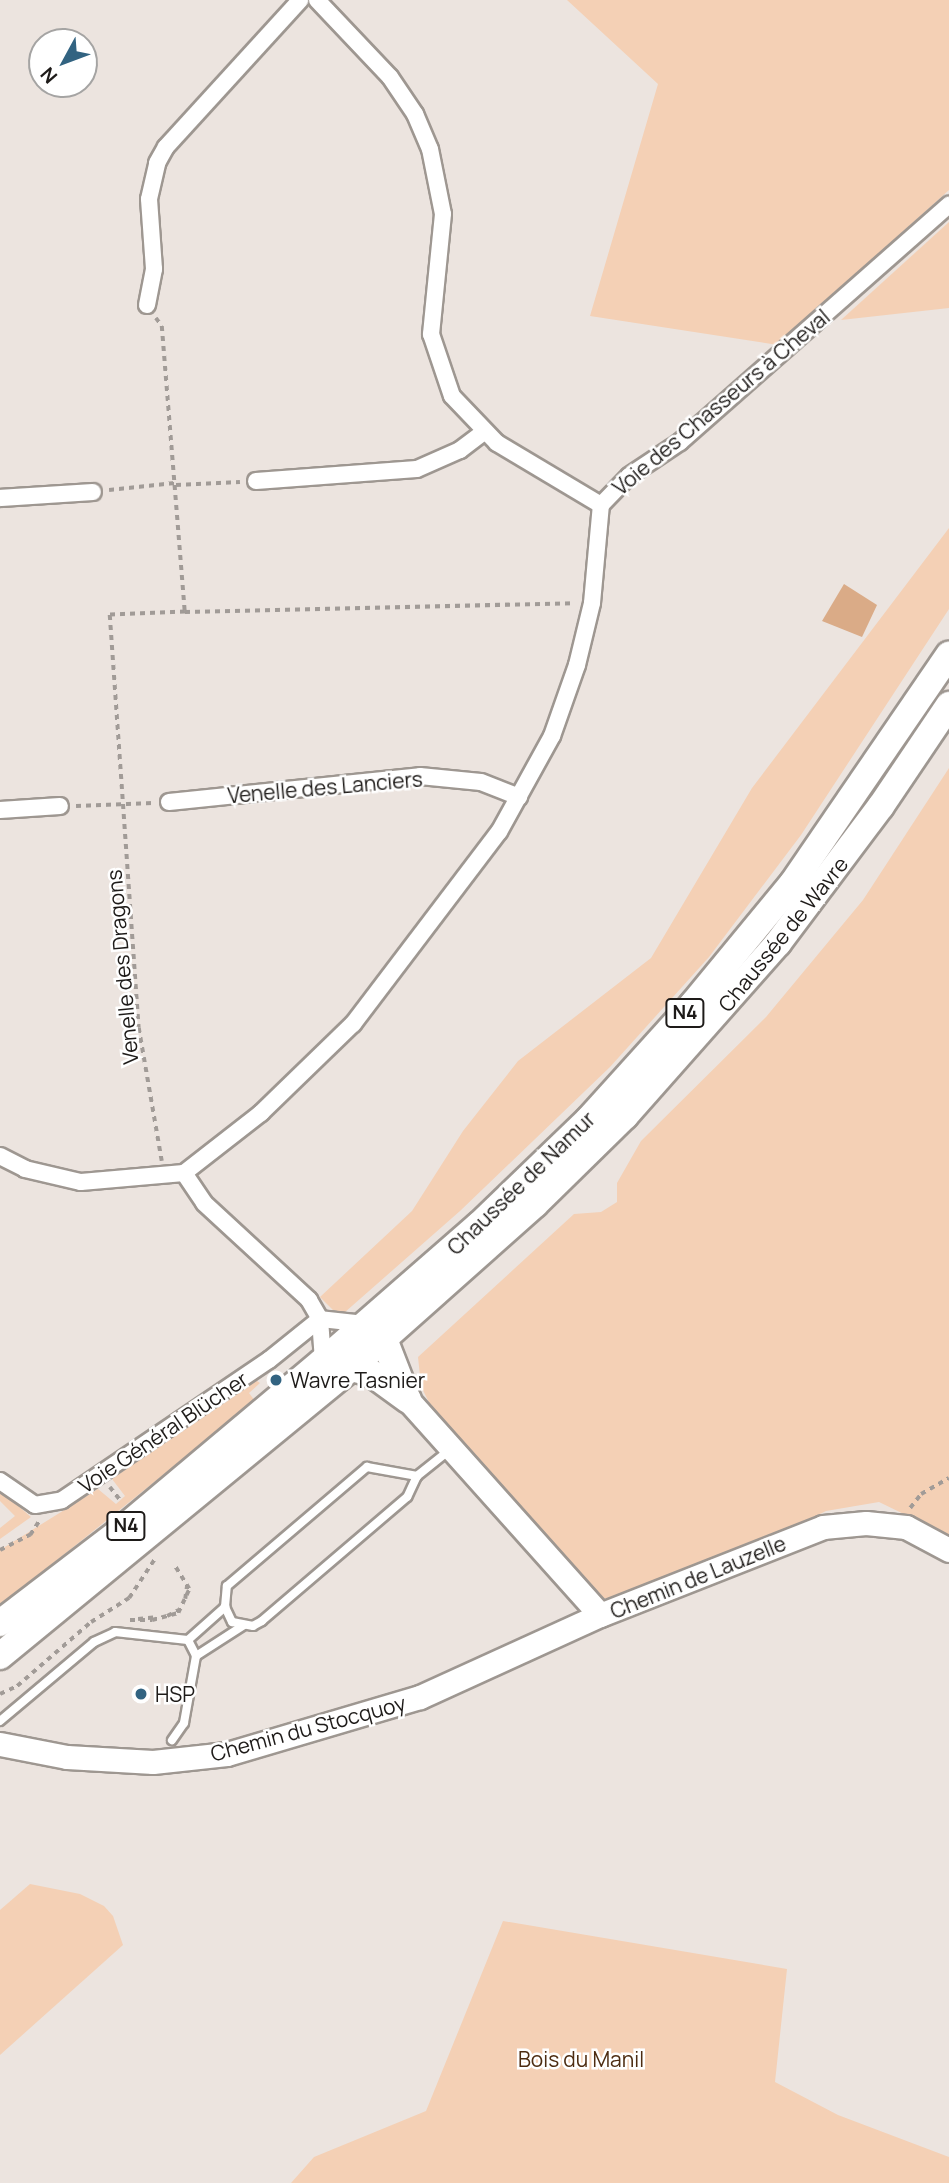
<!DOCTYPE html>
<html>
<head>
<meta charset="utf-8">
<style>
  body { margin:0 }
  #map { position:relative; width:949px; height:2183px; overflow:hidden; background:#ece4df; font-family:Manrope,sans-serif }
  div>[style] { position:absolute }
  .green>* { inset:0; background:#f4d0b5 }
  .water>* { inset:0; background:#daab87 }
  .path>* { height:3.5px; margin-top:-1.75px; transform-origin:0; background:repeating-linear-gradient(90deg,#a19b97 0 5px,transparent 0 10px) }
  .roads { filter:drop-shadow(2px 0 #9e9791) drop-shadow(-2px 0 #9e9791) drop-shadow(0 2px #9e9791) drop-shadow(0 -2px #9e9791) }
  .lane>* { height:8px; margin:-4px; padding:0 4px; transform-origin:4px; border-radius:4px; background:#fff }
  .street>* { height:16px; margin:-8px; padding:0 8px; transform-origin:8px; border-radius:8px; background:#fff }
  .secondary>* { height:23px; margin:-11.5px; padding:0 11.5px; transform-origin:11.5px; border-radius:11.5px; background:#fff }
  .primary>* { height:26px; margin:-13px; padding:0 13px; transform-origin:13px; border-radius:13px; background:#fff }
  .dots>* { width:19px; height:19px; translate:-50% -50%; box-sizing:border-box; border:4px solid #fff; border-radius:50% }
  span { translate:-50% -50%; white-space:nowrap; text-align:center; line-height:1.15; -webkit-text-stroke:5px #fff; paint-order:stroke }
  .shield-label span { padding:2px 5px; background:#fff; border:2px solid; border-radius:5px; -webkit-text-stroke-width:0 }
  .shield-label { font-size:19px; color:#1e1b19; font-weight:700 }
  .street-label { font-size:21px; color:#1e1b19 }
  .poi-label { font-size:21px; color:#1e1b19 }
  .left { translate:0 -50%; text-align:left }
  .park-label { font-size:21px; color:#4d2c11 }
  .north { position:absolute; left:28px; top:28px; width:70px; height:70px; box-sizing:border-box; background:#fff; border:2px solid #a5a4a3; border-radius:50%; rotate:229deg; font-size:19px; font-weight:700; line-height:28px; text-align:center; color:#1e1b19 }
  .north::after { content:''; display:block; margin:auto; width:24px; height:32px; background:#326381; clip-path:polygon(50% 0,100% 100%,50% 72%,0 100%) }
</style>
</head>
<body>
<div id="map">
  <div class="green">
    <i style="clip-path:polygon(567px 0,949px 0,949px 190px,778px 345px,590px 316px,658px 84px)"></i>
    <i style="clip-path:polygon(949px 222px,949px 308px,841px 320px)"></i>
    <i style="clip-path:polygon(949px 528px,949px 609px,801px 835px,709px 957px,610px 1067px,460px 1211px,344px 1313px,333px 1310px,320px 1297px,412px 1211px,463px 1131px,518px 1061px,651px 958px,752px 788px)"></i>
    <i style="clip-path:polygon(949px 768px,949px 1536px,879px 1502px,826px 1511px,766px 1541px,611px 1600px,596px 1596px,434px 1413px,421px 1386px,418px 1357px,574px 1214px,601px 1212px,617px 1202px,617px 1183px,641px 1141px,766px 1017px,863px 900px)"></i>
    <i style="clip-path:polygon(254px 1379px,260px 1383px,249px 1393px,255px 1401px,0 1606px,0 1550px,98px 1489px,116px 1504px,125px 1496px,112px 1479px)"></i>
    <i style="clip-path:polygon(0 1490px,31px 1517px,0 1539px,0 1528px,15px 1516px,0 1501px)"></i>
    <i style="clip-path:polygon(30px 1884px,80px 1894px,104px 1906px,113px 1916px,123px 1945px,0 2055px,0 1910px)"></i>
    <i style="clip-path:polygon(503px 1921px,787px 1969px,775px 2082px,838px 2115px,949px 2157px,949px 2183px,291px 2183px,314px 2157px,426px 2111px)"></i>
  </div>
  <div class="water">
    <i style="clip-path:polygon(844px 584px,877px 605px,862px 637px,822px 621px)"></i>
  </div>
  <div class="path">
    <i style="left:156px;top:318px;width:10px;rotate:53deg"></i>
    <i style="left:162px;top:326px;width:287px;rotate:85.4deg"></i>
    <i style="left:185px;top:612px;width:75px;rotate:177.7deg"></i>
    <i style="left:110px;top:615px;width:414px;rotate:86deg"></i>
    <i style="left:139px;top:1028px;width:135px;rotate:80.2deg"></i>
    <i style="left:176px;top:485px;width:64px;rotate:-2.7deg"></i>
    <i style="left:109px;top:490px;width:66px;rotate:-6.1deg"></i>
    <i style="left:185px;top:612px;width:390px;rotate:-1.3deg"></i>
    <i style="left:76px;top:806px;width:77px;rotate:-2.2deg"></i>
    <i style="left:110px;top:1487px;width:16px;rotate:52deg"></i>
    <i style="left:910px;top:1508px;width:18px;rotate:-52deg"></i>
    <i style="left:921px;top:1494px;width:32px;rotate:-30deg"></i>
    <i style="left:0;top:1550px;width:34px;rotate:-27deg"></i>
    <i style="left:30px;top:1535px;width:17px;rotate:-57deg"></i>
    <i style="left:185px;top:1599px;width:14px;rotate:-82deg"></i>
    <i style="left:167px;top:1616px;width:13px;rotate:-27deg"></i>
    <i style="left:138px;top:1619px;width:20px;rotate:-6deg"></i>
    <i style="left:130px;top:1620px;width:22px"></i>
    <i style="left:152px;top:1620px;width:27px;rotate:-15deg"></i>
    <i style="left:178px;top:1613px;width:26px;rotate:-65deg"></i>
    <i style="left:189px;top:1589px;width:28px;rotate:-122deg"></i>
    <i style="left:0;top:1694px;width:19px;rotate:-25deg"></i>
    <i style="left:17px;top:1686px;width:98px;rotate:-40.9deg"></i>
    <i style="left:91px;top:1622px;width:45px;rotate:-32.3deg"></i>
    <i style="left:129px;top:1598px;width:49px;rotate:-56.6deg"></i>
  </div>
  <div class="roads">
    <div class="lane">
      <i style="left:367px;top:1467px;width:51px;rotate:10.2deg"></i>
      <i style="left:417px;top:1476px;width:23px;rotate:115deg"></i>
      <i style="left:407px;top:1497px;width:191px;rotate:139.5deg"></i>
      <i style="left:262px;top:1621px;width:10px;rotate:151deg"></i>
      <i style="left:253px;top:1626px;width:21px;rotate:-169deg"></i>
      <i style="left:232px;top:1622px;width:17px;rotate:-115deg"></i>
      <i style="left:225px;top:1607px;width:21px;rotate:-85deg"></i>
      <i style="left:227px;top:1586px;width:184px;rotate:-40.4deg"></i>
      <i style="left:417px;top:1476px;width:43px;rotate:-38.5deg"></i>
      <i style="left:188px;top:1640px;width:50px;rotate:-41.7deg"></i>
      <i style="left:196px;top:1656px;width:57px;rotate:-32.9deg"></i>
      <i style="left:0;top:1721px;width:123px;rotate:-40deg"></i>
      <i style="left:94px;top:1642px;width:23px;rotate:-25deg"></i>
      <i style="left:115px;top:1632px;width:73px;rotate:6.3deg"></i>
      <i style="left:188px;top:1640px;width:18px;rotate:63deg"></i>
      <i style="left:196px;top:1656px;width:68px;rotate:100.2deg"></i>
      <i style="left:184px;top:1723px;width:21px;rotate:125deg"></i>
    </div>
    <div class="street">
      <i style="left:317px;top:0;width:106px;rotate:46.5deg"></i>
      <i style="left:390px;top:77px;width:45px;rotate:56deg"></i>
      <i style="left:415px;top:114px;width:38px;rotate:67deg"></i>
      <i style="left:430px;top:149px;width:66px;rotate:78.7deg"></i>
      <i style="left:443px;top:214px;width:121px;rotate:95.7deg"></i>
      <i style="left:431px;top:334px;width:65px;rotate:71.3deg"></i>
      <i style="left:452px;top:396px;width:65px;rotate:46.2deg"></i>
      <i style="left:497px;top:443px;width:121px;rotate:30.8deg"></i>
      <i style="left:147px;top:305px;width:37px;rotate:-79deg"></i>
      <i style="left:154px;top:269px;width:70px;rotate:-94.1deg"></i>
      <i style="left:149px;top:199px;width:37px;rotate:-77deg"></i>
      <i style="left:157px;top:163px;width:18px;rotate:-61deg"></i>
      <i style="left:166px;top:147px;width:199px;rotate:-47.6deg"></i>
      <i style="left:256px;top:481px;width:161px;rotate:-4.3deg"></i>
      <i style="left:417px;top:469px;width:47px;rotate:-23.8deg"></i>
      <i style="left:460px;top:450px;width:30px;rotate:-37deg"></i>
      <i style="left:0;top:498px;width:93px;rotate:-3.7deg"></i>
      <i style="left:169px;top:802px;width:252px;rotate:-5.9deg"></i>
      <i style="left:420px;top:776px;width:61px;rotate:5.6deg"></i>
      <i style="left:481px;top:782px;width:41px;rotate:21.5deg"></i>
      <i style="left:0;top:810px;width:60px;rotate:-3.8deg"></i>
      <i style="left:0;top:1156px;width:28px;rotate:27deg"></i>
      <i style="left:25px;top:1169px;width:57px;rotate:13.1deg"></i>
      <i style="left:81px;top:1182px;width:103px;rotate:-5deg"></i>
      <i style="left:184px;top:1173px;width:36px;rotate:56deg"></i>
      <i style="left:204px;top:1203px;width:143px;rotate:42.7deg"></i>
      <i style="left:309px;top:1300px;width:22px;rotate:60deg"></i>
      <i style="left:320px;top:1319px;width:42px;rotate:85.9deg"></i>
      <i style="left:184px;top:1173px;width:98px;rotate:-37.9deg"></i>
      <i style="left:261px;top:1113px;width:128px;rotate:-44.1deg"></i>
      <i style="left:353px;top:1024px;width:241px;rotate:-52.8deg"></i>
      <i style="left:499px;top:832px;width:110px;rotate:-61.1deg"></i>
      <i style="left:552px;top:736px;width:75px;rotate:-70.6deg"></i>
      <i style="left:577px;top:665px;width:64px;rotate:-76.4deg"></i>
      <i style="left:592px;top:603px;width:98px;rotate:-84.8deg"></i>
      <i style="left:601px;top:505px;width:40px;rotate:-46deg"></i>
      <i style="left:629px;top:476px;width:61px;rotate:-33.7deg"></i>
      <i style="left:680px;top:442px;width:359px;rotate:-41.4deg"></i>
      <i style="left:320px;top:1319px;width:46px;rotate:6.2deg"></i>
      <i style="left:0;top:1481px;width:42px;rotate:34.4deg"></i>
      <i style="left:35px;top:1505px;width:27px;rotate:-10deg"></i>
      <i style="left:62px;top:1500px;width:250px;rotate:-34.1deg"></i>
      <i style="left:269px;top:1360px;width:65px;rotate:-38.8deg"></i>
    </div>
    <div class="secondary">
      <i style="left:408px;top:1400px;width:288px;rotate:48.2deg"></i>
      <i style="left:0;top:1744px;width:68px;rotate:11deg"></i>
      <i style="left:67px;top:1757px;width:86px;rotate:3.3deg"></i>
      <i style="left:153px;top:1762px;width:74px;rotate:-6.2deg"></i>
      <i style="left:227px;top:1754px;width:201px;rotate:-16.5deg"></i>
      <i style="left:420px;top:1697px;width:198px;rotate:-24.5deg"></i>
      <i style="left:600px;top:1615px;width:240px;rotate:-21.5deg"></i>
      <i style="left:823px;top:1527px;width:43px;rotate:-5.3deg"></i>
      <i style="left:866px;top:1523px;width:40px;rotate:5.7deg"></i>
      <i style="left:906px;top:1527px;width:49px;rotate:28.1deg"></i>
    </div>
    <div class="primary">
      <i style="left:384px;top:1339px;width:63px;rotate:68.7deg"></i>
      <i style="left:351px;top:1368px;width:21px;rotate:14deg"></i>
      <i style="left:371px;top:1373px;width:46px;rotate:36.1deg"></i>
      <i style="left:0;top:1623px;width:150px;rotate:-37.4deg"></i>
      <i style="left:119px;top:1532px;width:266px;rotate:-40deg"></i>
      <i style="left:323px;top:1361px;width:207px;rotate:-41.1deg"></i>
      <i style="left:479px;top:1225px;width:153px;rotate:-43.9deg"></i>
      <i style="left:589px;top:1119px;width:155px;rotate:-47.9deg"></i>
      <i style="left:693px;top:1004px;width:156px;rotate:-50.5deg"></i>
      <i style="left:792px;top:884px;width:278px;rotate:-55.6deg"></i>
      <i style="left:0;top:1656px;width:454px;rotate:-39.4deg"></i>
      <i style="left:351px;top:1368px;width:246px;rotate:-41.7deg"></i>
      <i style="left:535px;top:1204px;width:126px;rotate:-44.4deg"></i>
      <i style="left:625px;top:1116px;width:231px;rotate:-48.5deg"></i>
      <i style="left:778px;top:943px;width:171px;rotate:-53.1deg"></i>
      <i style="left:881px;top:806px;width:122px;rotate:-56deg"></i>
    </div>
  </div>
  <div class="dots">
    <i style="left:276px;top:1380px;background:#326381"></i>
    <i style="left:141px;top:1694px;background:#326381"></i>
  </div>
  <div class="shield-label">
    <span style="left:685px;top:1013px">N4</span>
    <span style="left:126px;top:1526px">N4</span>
  </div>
  <div class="street-label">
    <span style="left:721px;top:402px;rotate:-40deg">Voie des Chasseurs à Cheval</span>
    <span style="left:325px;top:787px;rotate:-5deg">Venelle des Lanciers</span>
    <span style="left:783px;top:934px;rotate:-51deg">Chaussée de Wavre</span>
    <span style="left:122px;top:967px;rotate:-95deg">Venelle des Dragons</span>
    <span style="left:521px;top:1183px;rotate:-44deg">Chaussée de Namur</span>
    <span style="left:163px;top:1432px;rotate:-34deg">Voie Général Blücher</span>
    <span style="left:698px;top:1577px;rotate:-22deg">Chemin de Lauzelle</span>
    <span style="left:308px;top:1728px;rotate:-15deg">Chemin du Stocquoy</span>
  </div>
  <div class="poi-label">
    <span class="left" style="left:290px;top:1380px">Wavre Tasnier</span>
    <span class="left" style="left:155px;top:1694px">HSP</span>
  </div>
  <div class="park-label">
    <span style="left:581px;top:2059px">Bois du Manil</span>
  </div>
  <div class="north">N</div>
</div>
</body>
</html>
